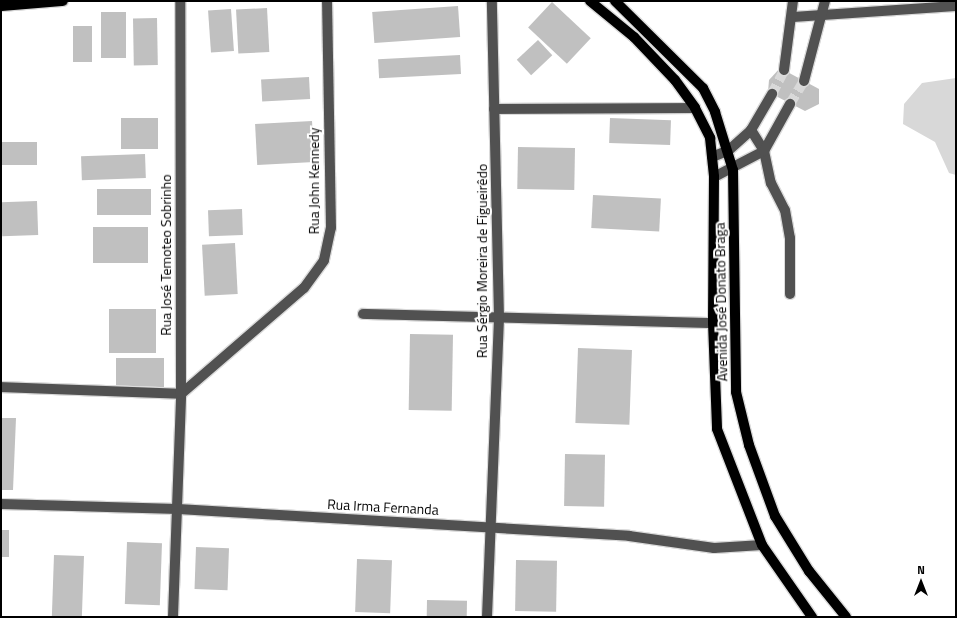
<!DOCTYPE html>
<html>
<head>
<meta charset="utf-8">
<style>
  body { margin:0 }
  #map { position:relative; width:957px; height:618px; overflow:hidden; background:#fff; font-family:"Titillium Web",sans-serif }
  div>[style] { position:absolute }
  .green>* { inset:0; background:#d8d8d8 }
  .building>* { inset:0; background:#c0c0c0; transform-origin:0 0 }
  .minor-tunnel>* { height:10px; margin-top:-5px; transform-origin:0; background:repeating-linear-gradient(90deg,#d9d9d9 0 10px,transparent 0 15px) }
  .roads { filter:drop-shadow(1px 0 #dbdbdb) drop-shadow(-1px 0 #dbdbdb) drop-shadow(0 1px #dbdbdb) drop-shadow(0 -1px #dbdbdb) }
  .minor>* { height:10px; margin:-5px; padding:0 5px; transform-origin:5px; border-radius:5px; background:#515151 }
  .major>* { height:10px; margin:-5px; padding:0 5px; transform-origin:5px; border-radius:5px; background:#000 }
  span { translate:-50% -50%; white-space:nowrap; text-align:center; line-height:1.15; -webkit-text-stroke:4px #fff; paint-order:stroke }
  .street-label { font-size:14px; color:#000 }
  .frame { position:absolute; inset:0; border:2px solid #000; pointer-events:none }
  .north { position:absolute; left:901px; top:562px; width:40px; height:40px; -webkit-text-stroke:3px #fff; paint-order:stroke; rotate:0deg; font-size:11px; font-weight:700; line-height:16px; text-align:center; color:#000 }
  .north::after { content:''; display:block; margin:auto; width:14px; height:18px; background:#000; clip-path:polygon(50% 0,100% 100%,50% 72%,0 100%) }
</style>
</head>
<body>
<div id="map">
  <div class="green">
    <i style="clip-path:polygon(956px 78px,956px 175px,949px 173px,935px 142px,903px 124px,904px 104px,922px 83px)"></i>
  </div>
  <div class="building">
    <i style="left:552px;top:2px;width:53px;height:35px;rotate:43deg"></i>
    <i style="left:458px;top:6px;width:31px;height:86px;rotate:86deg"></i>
    <i style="left:267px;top:8px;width:44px;height:31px;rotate:87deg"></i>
    <i style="left:231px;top:9px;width:42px;height:23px;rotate:86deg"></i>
    <i style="left:101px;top:12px;width:25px;height:46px"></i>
    <i style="left:157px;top:18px;width:47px;height:24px;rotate:89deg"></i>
    <i style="left:73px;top:26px;width:19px;height:36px"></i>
    <i style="left:538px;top:40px;width:21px;height:29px;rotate:47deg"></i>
    <i style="left:460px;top:55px;width:19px;height:82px;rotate:87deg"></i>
    <i style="clip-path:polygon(780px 68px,819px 89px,819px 104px,805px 111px,768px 92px,769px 80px)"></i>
    <i style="left:309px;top:77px;width:22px;height:48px;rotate:87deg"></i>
    <i style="left:121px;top:118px;width:37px;height:31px"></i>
    <i style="left:610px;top:118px;width:61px;height:25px;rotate:2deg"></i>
    <i style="left:312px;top:121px;width:41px;height:57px;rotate:87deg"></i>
    <i style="left:1px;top:142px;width:36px;height:23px"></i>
    <i style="left:518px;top:147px;width:57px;height:42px;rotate:1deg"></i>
    <i style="left:145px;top:154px;width:24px;height:64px;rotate:88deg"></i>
    <i style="left:151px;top:189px;width:26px;height:54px;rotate:90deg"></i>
    <i style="left:593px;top:195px;width:68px;height:33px;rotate:3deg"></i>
    <i style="left:37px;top:201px;width:34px;height:36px;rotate:88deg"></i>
    <i style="left:242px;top:209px;width:26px;height:34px;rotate:88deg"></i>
    <i style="left:148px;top:227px;width:36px;height:55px;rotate:90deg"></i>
    <i style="left:235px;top:243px;width:51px;height:33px;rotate:87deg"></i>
    <i style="left:156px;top:309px;width:44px;height:47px;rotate:90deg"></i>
    <i style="left:410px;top:334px;width:43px;height:76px;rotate:1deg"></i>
    <i style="left:578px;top:348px;width:54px;height:75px;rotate:2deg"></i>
    <i style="left:116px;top:358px;width:48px;height:29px"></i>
    <i style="clip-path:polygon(1px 418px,16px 418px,13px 490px,1px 490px)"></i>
    <i style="left:565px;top:454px;width:40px;height:52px;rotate:1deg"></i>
    <i style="left:1px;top:530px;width:8px;height:27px"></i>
    <i style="left:127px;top:542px;width:35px;height:62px;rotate:2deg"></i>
    <i style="left:196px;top:547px;width:33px;height:42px;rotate:2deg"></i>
    <i style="left:54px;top:555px;width:30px;height:62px;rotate:2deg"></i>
    <i style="left:357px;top:559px;width:35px;height:53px;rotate:2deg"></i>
    <i style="left:516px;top:560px;width:41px;height:51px;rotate:1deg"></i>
    <i style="left:427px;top:600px;width:40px;height:17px;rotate:1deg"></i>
  </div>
  <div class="minor-tunnel">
    <i style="left:772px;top:94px;width:27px;rotate:-63deg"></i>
    <i style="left:790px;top:104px;width:27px;rotate:-59deg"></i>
  </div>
  <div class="roads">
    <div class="minor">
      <i style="left:793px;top:17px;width:163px;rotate:-3.9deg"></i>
      <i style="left:784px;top:70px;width:70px;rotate:-82.6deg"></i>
      <i style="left:804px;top:81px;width:83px;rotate:-75.3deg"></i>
      <i style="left:494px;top:109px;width:201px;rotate:-0.3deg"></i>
      <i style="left:751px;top:130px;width:25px;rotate:58deg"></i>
      <i style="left:764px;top:151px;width:33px;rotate:78deg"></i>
      <i style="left:771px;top:183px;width:30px;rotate:63deg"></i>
      <i style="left:785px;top:210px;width:28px;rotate:80deg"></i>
      <i style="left:790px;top:238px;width:56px;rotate:90deg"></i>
      <i style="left:712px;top:157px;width:18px;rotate:-22deg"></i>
      <i style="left:729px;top:150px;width:30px;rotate:-42deg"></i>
      <i style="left:751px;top:130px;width:42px;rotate:-59.7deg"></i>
      <i style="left:714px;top:177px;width:56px;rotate:-27.5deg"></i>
      <i style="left:764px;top:151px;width:54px;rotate:-61deg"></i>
      <i style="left:363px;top:314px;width:350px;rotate:1.5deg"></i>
      <i style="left:1px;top:387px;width:180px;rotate:2.2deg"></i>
      <i style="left:181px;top:394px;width:162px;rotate:-40.8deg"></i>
      <i style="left:304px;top:288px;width:34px;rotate:-54deg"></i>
      <i style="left:324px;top:260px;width:33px;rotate:-78deg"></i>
      <i style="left:331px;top:228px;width:227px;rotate:-91deg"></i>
      <i style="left:1px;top:504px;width:177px;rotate:1.6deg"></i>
      <i style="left:178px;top:509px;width:452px;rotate:3.4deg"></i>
      <i style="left:629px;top:536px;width:86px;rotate:8deg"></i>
      <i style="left:714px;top:548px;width:48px;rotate:-3.6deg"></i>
      <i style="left:173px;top:617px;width:223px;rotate:-87.9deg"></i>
      <i style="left:181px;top:394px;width:393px;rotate:-90.1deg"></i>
      <i style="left:487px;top:617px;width:300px;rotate:-87.7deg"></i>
      <i style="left:499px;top:317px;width:316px;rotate:-91.3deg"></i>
    </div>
    <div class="major">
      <i style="left:590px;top:1px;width:57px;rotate:39.3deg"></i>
      <i style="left:634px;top:37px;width:59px;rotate:46.4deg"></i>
      <i style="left:675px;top:80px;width:34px;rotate:54deg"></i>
      <i style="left:695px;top:108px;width:34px;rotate:63deg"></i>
      <i style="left:710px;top:138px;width:39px;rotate:84deg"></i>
      <i style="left:714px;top:177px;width:146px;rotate:90.4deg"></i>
      <i style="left:713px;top:323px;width:106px;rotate:87.8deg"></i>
      <i style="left:717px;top:429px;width:124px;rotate:68.8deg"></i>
      <i style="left:762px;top:545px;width:88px;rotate:55.2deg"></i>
      <i style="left:615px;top:1px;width:124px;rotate:44.7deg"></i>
      <i style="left:703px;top:88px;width:27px;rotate:63deg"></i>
      <i style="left:715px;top:112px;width:61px;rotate:72.8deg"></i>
      <i style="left:733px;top:170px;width:222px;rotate:89.2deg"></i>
      <i style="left:736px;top:392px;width:55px;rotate:76.2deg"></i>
      <i style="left:749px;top:445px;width:76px;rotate:69.9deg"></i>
      <i style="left:775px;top:516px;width:65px;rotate:58.3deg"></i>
      <i style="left:809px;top:571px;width:59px;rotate:51.2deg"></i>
      <i style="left:1px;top:6px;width:62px;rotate:-4.6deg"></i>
    </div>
  </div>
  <div class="street-label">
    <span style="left:314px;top:181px;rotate:-90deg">Rua John Kennedy</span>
    <span style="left:166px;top:255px;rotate:-90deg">Rua José Temoteo Sobrinho</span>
    <span style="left:482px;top:261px;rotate:-90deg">Rua Sérgio Moreira de Figueirêdo</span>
    <span style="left:721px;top:302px;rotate:-91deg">Avenida José Donato Braga</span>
    <span style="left:383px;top:507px;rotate:3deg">Rua Irma Fernanda</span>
  </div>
  <div class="frame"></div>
  <div class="north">N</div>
</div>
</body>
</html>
